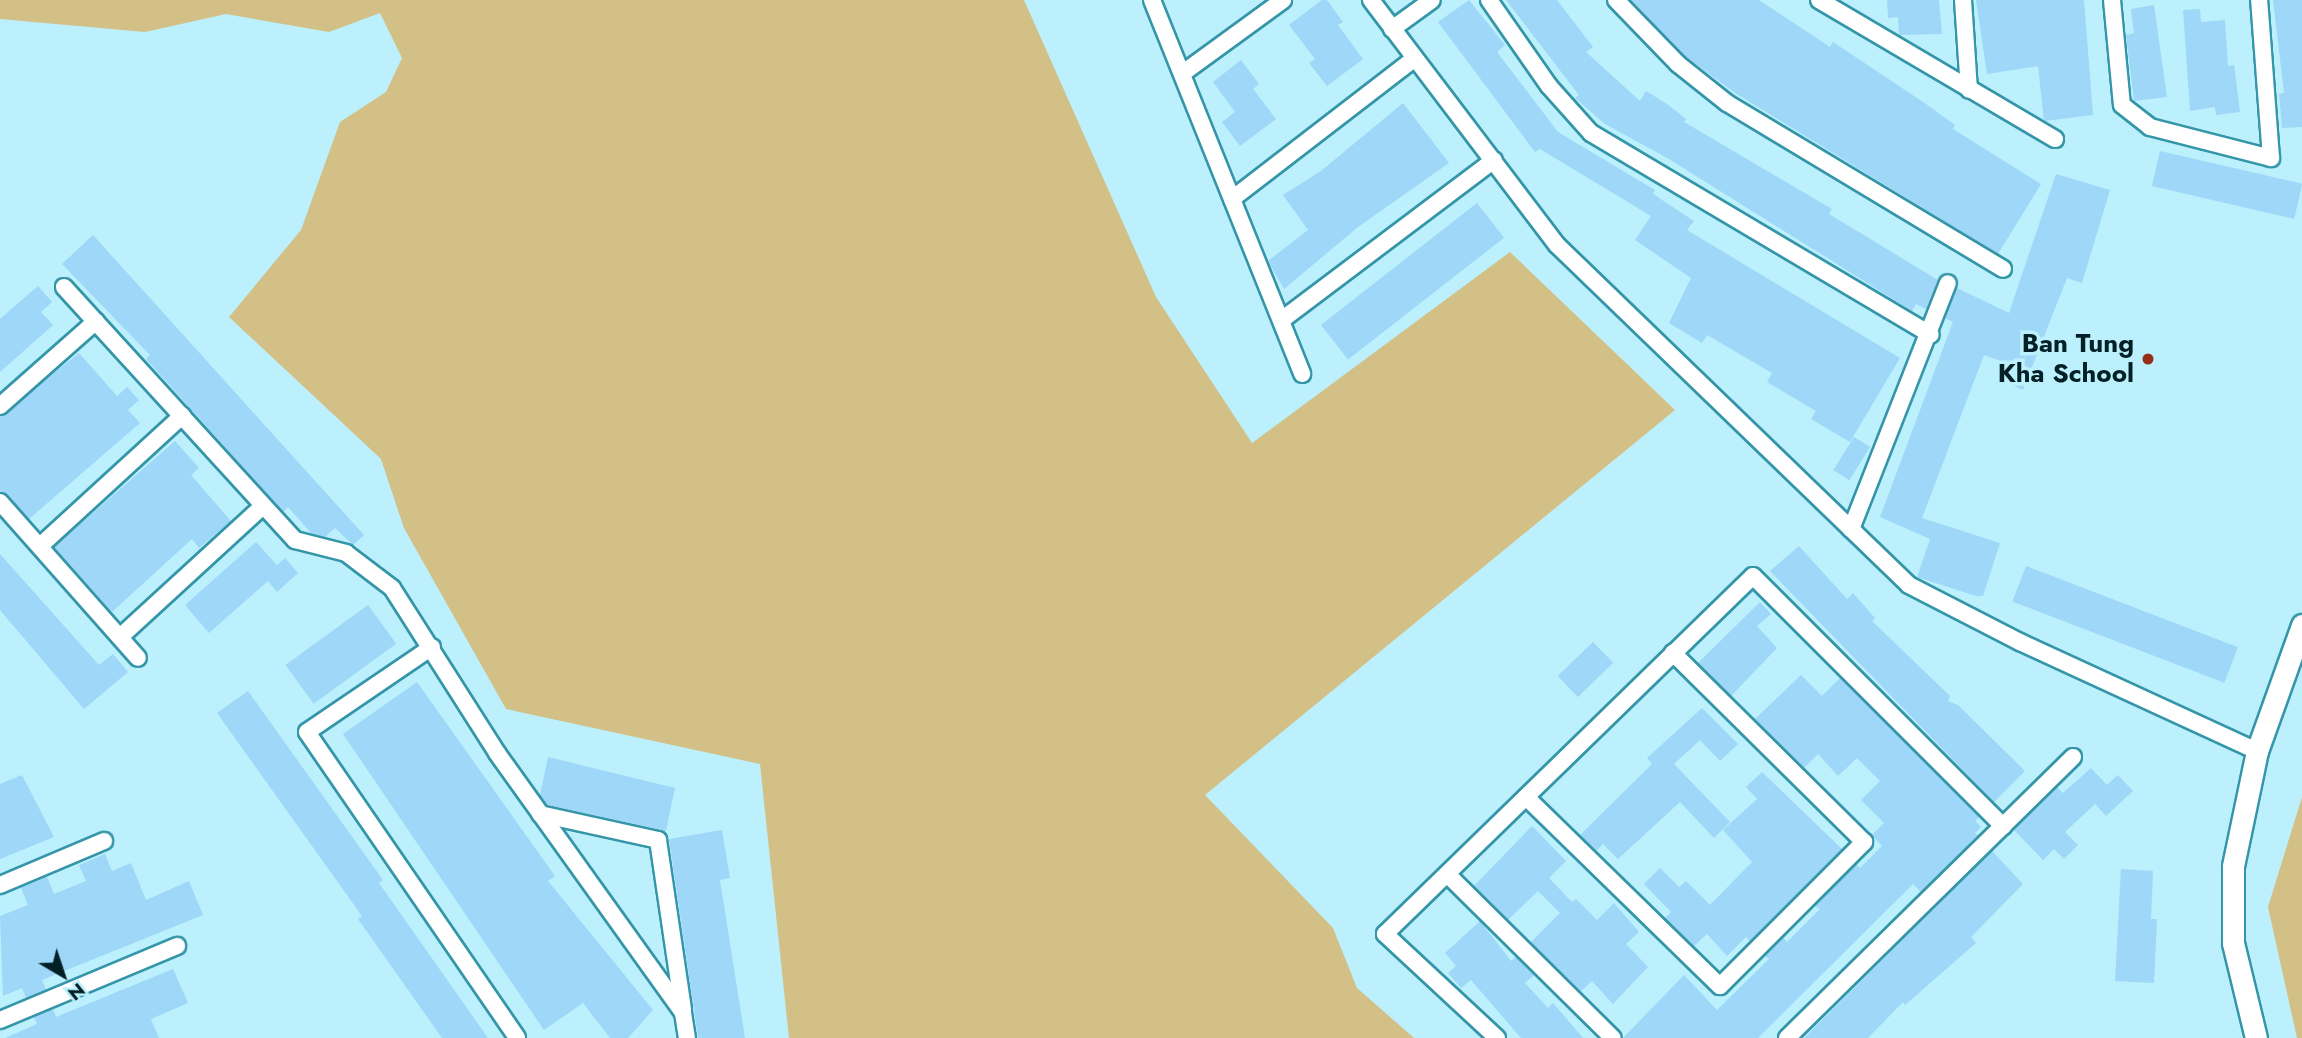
<!DOCTYPE html>
<html>
<head>
<meta charset="utf-8">
<style>
  body { margin:0 }
  #map { position:relative; width:2302px; height:1038px; overflow:hidden; background:#bcf0fc; font-family:Jost,sans-serif }
  div>[style] { position:absolute }
  .green>* { inset:0; background:#d2c086 }
  .building>* { inset:0; background:#9ed7f7; transform-origin:0 0 }
  .roads { filter:drop-shadow(2px 0 #3496a8) drop-shadow(-2px 0 #3496a8) drop-shadow(0 2px #3496a8) drop-shadow(0 -2px #3496a8) }
  .minor>* { height:16px; margin:-8px; padding:0 8px; transform-origin:8px; border-radius:8px; background:#fff }
  .tertiary>* { height:21px; margin:-10.5px; padding:0 10.5px; transform-origin:10.5px; border-radius:10.5px; background:#fff }
  .dots>* { width:19px; height:19px; translate:-50% -50%; box-sizing:border-box; border:4px solid #bcf0fc; border-radius:50% }
  span { translate:-50% -50%; white-space:nowrap; text-align:center; line-height:1.15; -webkit-text-stroke:7px #bcf0fc; paint-order:stroke }
  .poi-label { font-size:26px; color:#022026; font-weight:700 }
  .right { translate:-100% -50%; text-align:right }
  .north { position:absolute; left:28px; top:940px; width:70px; height:70px; -webkit-text-stroke:5px #bcf0fc; paint-order:stroke; rotate:141deg; font-size:19px; font-weight:700; line-height:28px; text-align:center; color:#022026 }
  .north::after { content:''; display:block; margin:auto; width:24px; height:32px; background:#022026; clip-path:polygon(50% 0,100% 100%,50% 72%,0 100%) }
</style>
</head>
<body>
<div id="map">
  <div class="green">
    <i style="clip-path:polygon(0 0,1024px 0,1156px 297px,1252px 443px,1510px 252px,1675px 410px,1205px 795px,1333px 928px,1357px 988px,1414px 1038px,789px 1038px,760px 764px,506px 709px,404px 528px,381px 459px,229px 317px,301px 230px,340px 122px,386px 92px,402px 58px,380px 13px,329px 32px,226px 14px,145px 32px,0 19px)"></i>
    <i style="clip-path:polygon(2302px 797px,2302px 1038px,2297px 1038px,2268px 907px)"></i>
  </div>
  <div class="building">
    <i style="clip-path:polygon(1322px 0,1327px 0,1343px 22px,1338px 25px,1363px 59px,1327px 86px,1309px 63px,1315px 59px,1289px 25px)"></i>
    <i style="clip-path:polygon(1469px 0,1505px 45px,1497px 52px,1558px 132px,1655px 190px,1653px 194px,1694px 221px,1687px 230px,1900px 358px,1850px 442px,1811px 419px,1816px 411px,1767px 382px,1772px 373px,1707px 335px,1702px 343px,1669px 323px,1691px 278px,1635px 240px,1651px 216px,1540px 149px,1535px 152px,1438px 22px)"></i>
    <i style="clip-path:polygon(1506px 0,1557px 0,1593px 47px,1586px 52px,1640px 101px,1646px 91px,1667px 104px,1686px 119px,1684px 122px,1832px 209px,1829px 214px,1938px 280px,1926px 309px,1916px 304px,1912px 311px,1669px 159px,1605px 124px,1575px 98px,1579px 95px)"></i>
    <i style="clip-path:polygon(1631px 0,1759px 0,1830px 47px,1833px 42px,1926px 104px,1955px 125px,1953px 129px,2041px 184px,1998px 254px,1735px 93px,1685px 56px)"></i>
    <i style="clip-path:polygon(1887px 0,1939px 0,1942px 34px,1899px 35px,1898px 17px,1888px 18px)"></i>
    <i style="clip-path:polygon(1976px 0,2084px 0,2093px 115px,2044px 121px,2038px 66px,1987px 74px)"></i>
    <i style="clip-path:polygon(2273px 0,2302px 0,2302px 127px,2282px 128px,2279px 94px,2284px 93px)"></i>
    <i style="clip-path:polygon(2154px 5px,2167px 97px,2134px 101px,2126px 35px,2134px 33px,2131px 9px)"></i>
    <i style="clip-path:polygon(2200px 9px,2201px 22px,2225px 20px,2228px 66px,2234px 65px,2240px 112px,2216px 115px,2215px 107px,2190px 111px,2183px 10px)"></i>
    <i style="clip-path:polygon(1241px 60px,1259px 84px,1253px 89px,1276px 119px,1240px 146px,1222px 122px,1235px 112px,1213px 82px)"></i>
    <i style="clip-path:polygon(1403px 103px,1449px 163px,1358px 227px,1284px 289px,1268px 261px,1308px 230px,1283px 195px,1321px 171px)"></i>
    <i style="left:2160px;top:151px;width:146px;height:36px;rotate:13deg"></i>
    <i style="clip-path:polygon(2056px 174px,2110px 190px,2082px 283px,2067px 278px,2023px 390px,2010px 384px,2017px 367px,1984px 355px,1922px 518px,2000px 543px,1983px 596px,1976px 596px,1917px 577px,1930px 539px,1880px 517px,1953px 322px,1945px 318px,1957px 288px,2009px 313px)"></i>
    <i style="left:1477px;top:203px;width:44px;height:198px;rotate:52deg"></i>
    <i style="clip-path:polygon(93px 235px,364px 535px,353px 545px,335px 528px,325px 537px,311px 533px,288px 507px,283px 512px,146px 359px,150px 355px,62px 264px)"></i>
    <i style="clip-path:polygon(38px 286px,52px 302px,41px 312px,53px 325px,0 372px,0 319px)"></i>
    <i style="clip-path:polygon(79px 353px,117px 396px,127px 387px,139px 400px,128px 410px,140px 423px,29px 519px,0 491px,0 416px)"></i>
    <i style="left:1854px;top:437px;width:19px;height:39px;rotate:32deg"></i>
    <i style="clip-path:polygon(175px 441px,199px 468px,191px 475px,231px 521px,199px 548px,192px 539px,112px 612px,54px 547px)"></i>
    <i style="clip-path:polygon(256px 542px,277px 565px,285px 558px,298px 573px,277px 592px,268px 581px,209px 633px,185px 605px)"></i>
    <i style="clip-path:polygon(1799px 546px,1847px 599px,1853px 593px,1875px 618px,1872px 621px,1950px 696px,1948px 701px,1958px 705px,2025px 771px,1994px 802px,1770px 571px)"></i>
    <i style="clip-path:polygon(0 554px,99px 665px,113px 654px,128px 672px,84px 709px,0 610px)"></i>
    <i style="left:2026px;top:566px;width:227px;height:38px;rotate:21deg"></i>
    <i style="clip-path:polygon(1760px 602px,1771px 614px,1757px 626px,1777px 648px,1731px 696px,1698px 663px)"></i>
    <i style="left:368px;top:605px;width:48px;height:102px;rotate:54deg"></i>
    <i style="left:1593px;top:642px;width:29px;height:49px;rotate:46deg"></i>
    <i style="clip-path:polygon(1801px 675px,1822px 696px,1840px 678px,1979px 817px,1975px 821px,1981px 827px,1975px 833px,1978px 836px,1921px 892px,1913px 884px,1758px 1038px,1623px 1038px,1684px 975px,1717px 1010px,1769px 959px,1765px 956px,1783px 938px,1787px 942px,1820px 909px,1815px 906px,1856px 864px,1860px 868px,1882px 846px,1872px 835px,1884px 823px,1861px 800px,1880px 781px,1857px 758px,1838px 776px,1818px 754px,1804px 768px,1755px 719px)"></i>
    <i style="clip-path:polygon(417px 682px,555px 876px,548px 881px,653px 1010px,628px 1038px,610px 1038px,583px 1003px,544px 1030px,343px 734px)"></i>
    <i style="clip-path:polygon(248px 691px,383px 880px,379px 883px,488px 1038px,442px 1038px,358px 919px,362px 916px,217px 713px)"></i>
    <i style="clip-path:polygon(1702px 708px,1738px 744px,1720px 761px,1700px 740px,1674px 764px,1730px 822px,1714px 838px,1680px 802px,1618px 859px,1603px 844px,1596px 851px,1580px 835px,1652px 764px,1647px 758px)"></i>
    <i style="clip-path:polygon(548px 757px,675px 788px,666px 831px,547px 805px,540px 795px)"></i>
    <i style="clip-path:polygon(2091px 768px,2107px 785px,2118px 775px,2133px 791px,2106px 816px,2095px 804px,2065px 832px,2078px 845px,2064px 859px,2054px 849px,2043px 860px,2014px 830px,2057px 787px,2063px 793px)"></i>
    <i style="clip-path:polygon(1762px 772px,1842px 849px,1750px 941px,1746px 937px,1727px 956px,1707px 934px,1694px 946px,1665px 918px,1671px 912px,1644px 884px,1660px 868px,1679px 887px,1686px 881px,1710px 905px,1752px 862px,1723px 830px,1757px 799px,1746px 787px)"></i>
    <i style="clip-path:polygon(22px 775px,54px 837px,0 859px,0 784px)"></i>
    <i style="clip-path:polygon(1532px 826px,1566px 861px,1549px 878px,1572px 902px,1576px 899px,1597px 920px,1614px 903px,1639px 932px,1626px 944px,1648px 967px,1613px 1004px,1592px 981px,1581px 991px,1531px 942px,1560px 913px,1538px 891px,1508px 920px,1474px 886px)"></i>
    <i style="clip-path:polygon(722px 830px,730px 878px,720px 880px,745px 1038px,698px 1038px,669px 839px)"></i>
    <i style="clip-path:polygon(1992px 851px,2023px 884px,1971px 937px,1976px 943px,1905px 1005px,1903px 1002px,1868px 1038px,1804px 1038px)"></i>
    <i style="clip-path:polygon(105px 854px,112px 871px,131px 863px,146px 900px,189px 881px,203px 915px,42px 980px,46px 990px,26px 998px,22px 988px,3px 996px,0 916px,28px 905px,21px 888px,47px 877px,54px 894px,86px 881px,79px 865px)"></i>
    <i style="clip-path:polygon(2121px 869px,2153px 871px,2151px 919px,2157px 919px,2154px 983px,2115px 981px)"></i>
    <i style="clip-path:polygon(1480px 921px,1511px 961px,1516px 957px,1534px 975px,1525px 983px,1548px 1008px,1553px 1003px,1583px 1038px,1521px 1038px,1471px 980px,1461px 988px,1448px 973px,1456px 966px,1445px 953px)"></i>
    <i style="clip-path:polygon(173px 969px,188px 1003px,151px 1019px,159px 1038px,5px 1038px,37px 1024px,34px 1017px,53px 1009px,56px 1017px)"></i>
  </div>
  <div class="roads">
    <div class="minor">
      <i style="left:1152px;top:0;width:403px;rotate:68.1deg"></i>
      <i style="left:1371px;top:0;width:308px;rotate:52.8deg"></i>
      <i style="left:1557px;top:245px;width:489px;rotate:44deg"></i>
      <i style="left:1909px;top:585px;width:125px;rotate:27.2deg"></i>
      <i style="left:2020px;top:642px;width:261px;rotate:24.7deg"></i>
      <i style="left:1489px;top:0;width:105px;rotate:55.1deg"></i>
      <i style="left:1549px;top:86px;width:63px;rotate:48.2deg"></i>
      <i style="left:1591px;top:133px;width:395px;rotate:30.7deg"></i>
      <i style="left:1616px;top:0;width:89px;rotate:45.9deg"></i>
      <i style="left:1678px;top:64px;width:63px;rotate:38.5deg"></i>
      <i style="left:1727px;top:103px;width:322px;rotate:31deg"></i>
      <i style="left:1819px;top:0;width:274px;rotate:30.5deg"></i>
      <i style="left:1963px;top:0;width:90px;rotate:86.2deg"></i>
      <i style="left:2112px;top:0;width:105px;rotate:84.6deg"></i>
      <i style="left:2122px;top:105px;width:36px;rotate:38deg"></i>
      <i style="left:2150px;top:127px;width:125px;rotate:14.4deg"></i>
      <i style="left:2271px;top:158px;width:158px;rotate:-94.3deg"></i>
      <i style="left:1392px;top:29px;width:49px;rotate:-35.9deg"></i>
      <i style="left:1183px;top:73px;width:124px;rotate:-36.1deg"></i>
      <i style="left:1232px;top:199px;width:230px;rotate:-37.6deg"></i>
      <i style="left:64px;top:287px;width:343px;rotate:47.6deg"></i>
      <i style="left:295px;top:540px;width:53px;rotate:14.3deg"></i>
      <i style="left:346px;top:553px;width:58px;rotate:37.3deg"></i>
      <i style="left:392px;top:588px;width:196px;rotate:57.5deg"></i>
      <i style="left:497px;top:753px;width:320px;rotate:54.4deg"></i>
      <i style="left:683px;top:1013px;width:25px;rotate:81deg"></i>
      <i style="left:1283px;top:319px;width:264px;rotate:-37deg"></i>
      <i style="left:0;top:406px;width:128px;rotate:-41.5deg"></i>
      <i style="left:0;top:502px;width:208px;rotate:48.5deg"></i>
      <i style="left:1851px;top:529px;width:264px;rotate:-68.5deg"></i>
      <i style="left:40px;top:546px;width:193px;rotate:-42.5deg"></i>
      <i style="left:120px;top:637px;width:194px;rotate:-42.5deg"></i>
      <i style="left:432px;top:647px;width:151px;rotate:145.8deg"></i>
      <i style="left:307px;top:732px;width:371px;rotate:55.5deg"></i>
      <i style="left:1526px;top:797px;width:271px;rotate:44.3deg"></i>
      <i style="left:1720px;top:986px;width:204px;rotate:-45deg"></i>
      <i style="left:1864px;top:842px;width:269px;rotate:-135.3deg"></i>
      <i style="left:540px;top:814px;width:121px;rotate:12.4deg"></i>
      <i style="left:658px;top:840px;width:172px;rotate:81.6deg"></i>
      <i style="left:1447px;top:874px;width:233px;rotate:44.7deg"></i>
      <i style="left:0;top:885px;width:113px;rotate:-22.9deg"></i>
      <i style="left:0;top:1020px;width:192px;rotate:-22.7deg"></i>
      <i style="left:1497px;top:1038px;width:153px;rotate:-137.1deg"></i>
      <i style="left:1385px;top:934px;width:513px;rotate:-44.21deg"></i>
      <i style="left:1753px;top:576px;width:354px;rotate:45deg"></i>
      <i style="left:1787px;top:1038px;width:401px;rotate:-44.5deg"></i>
    </div>
    <div class="tertiary">
      <i style="left:2256px;top:1038px;width:98px;rotate:-103.6deg"></i>
      <i style="left:2233px;top:943px;width:77px;rotate:-90deg"></i>
      <i style="left:2233px;top:866px;width:117px;rotate:-78.2deg"></i>
      <i style="left:2257px;top:751px;width:134px;rotate:-70.3deg"></i>
    </div>
  </div>
  <div class="dots">
    <i style="left:2148px;top:359px;background:#962d19"></i>
  </div>
  <div class="poi-label">
    <span class="right" style="left:2134px;top:359px">Ban Tung<br>Kha School</span>
  </div>
  <div class="north">N</div>
</div>
</body>
</html>
